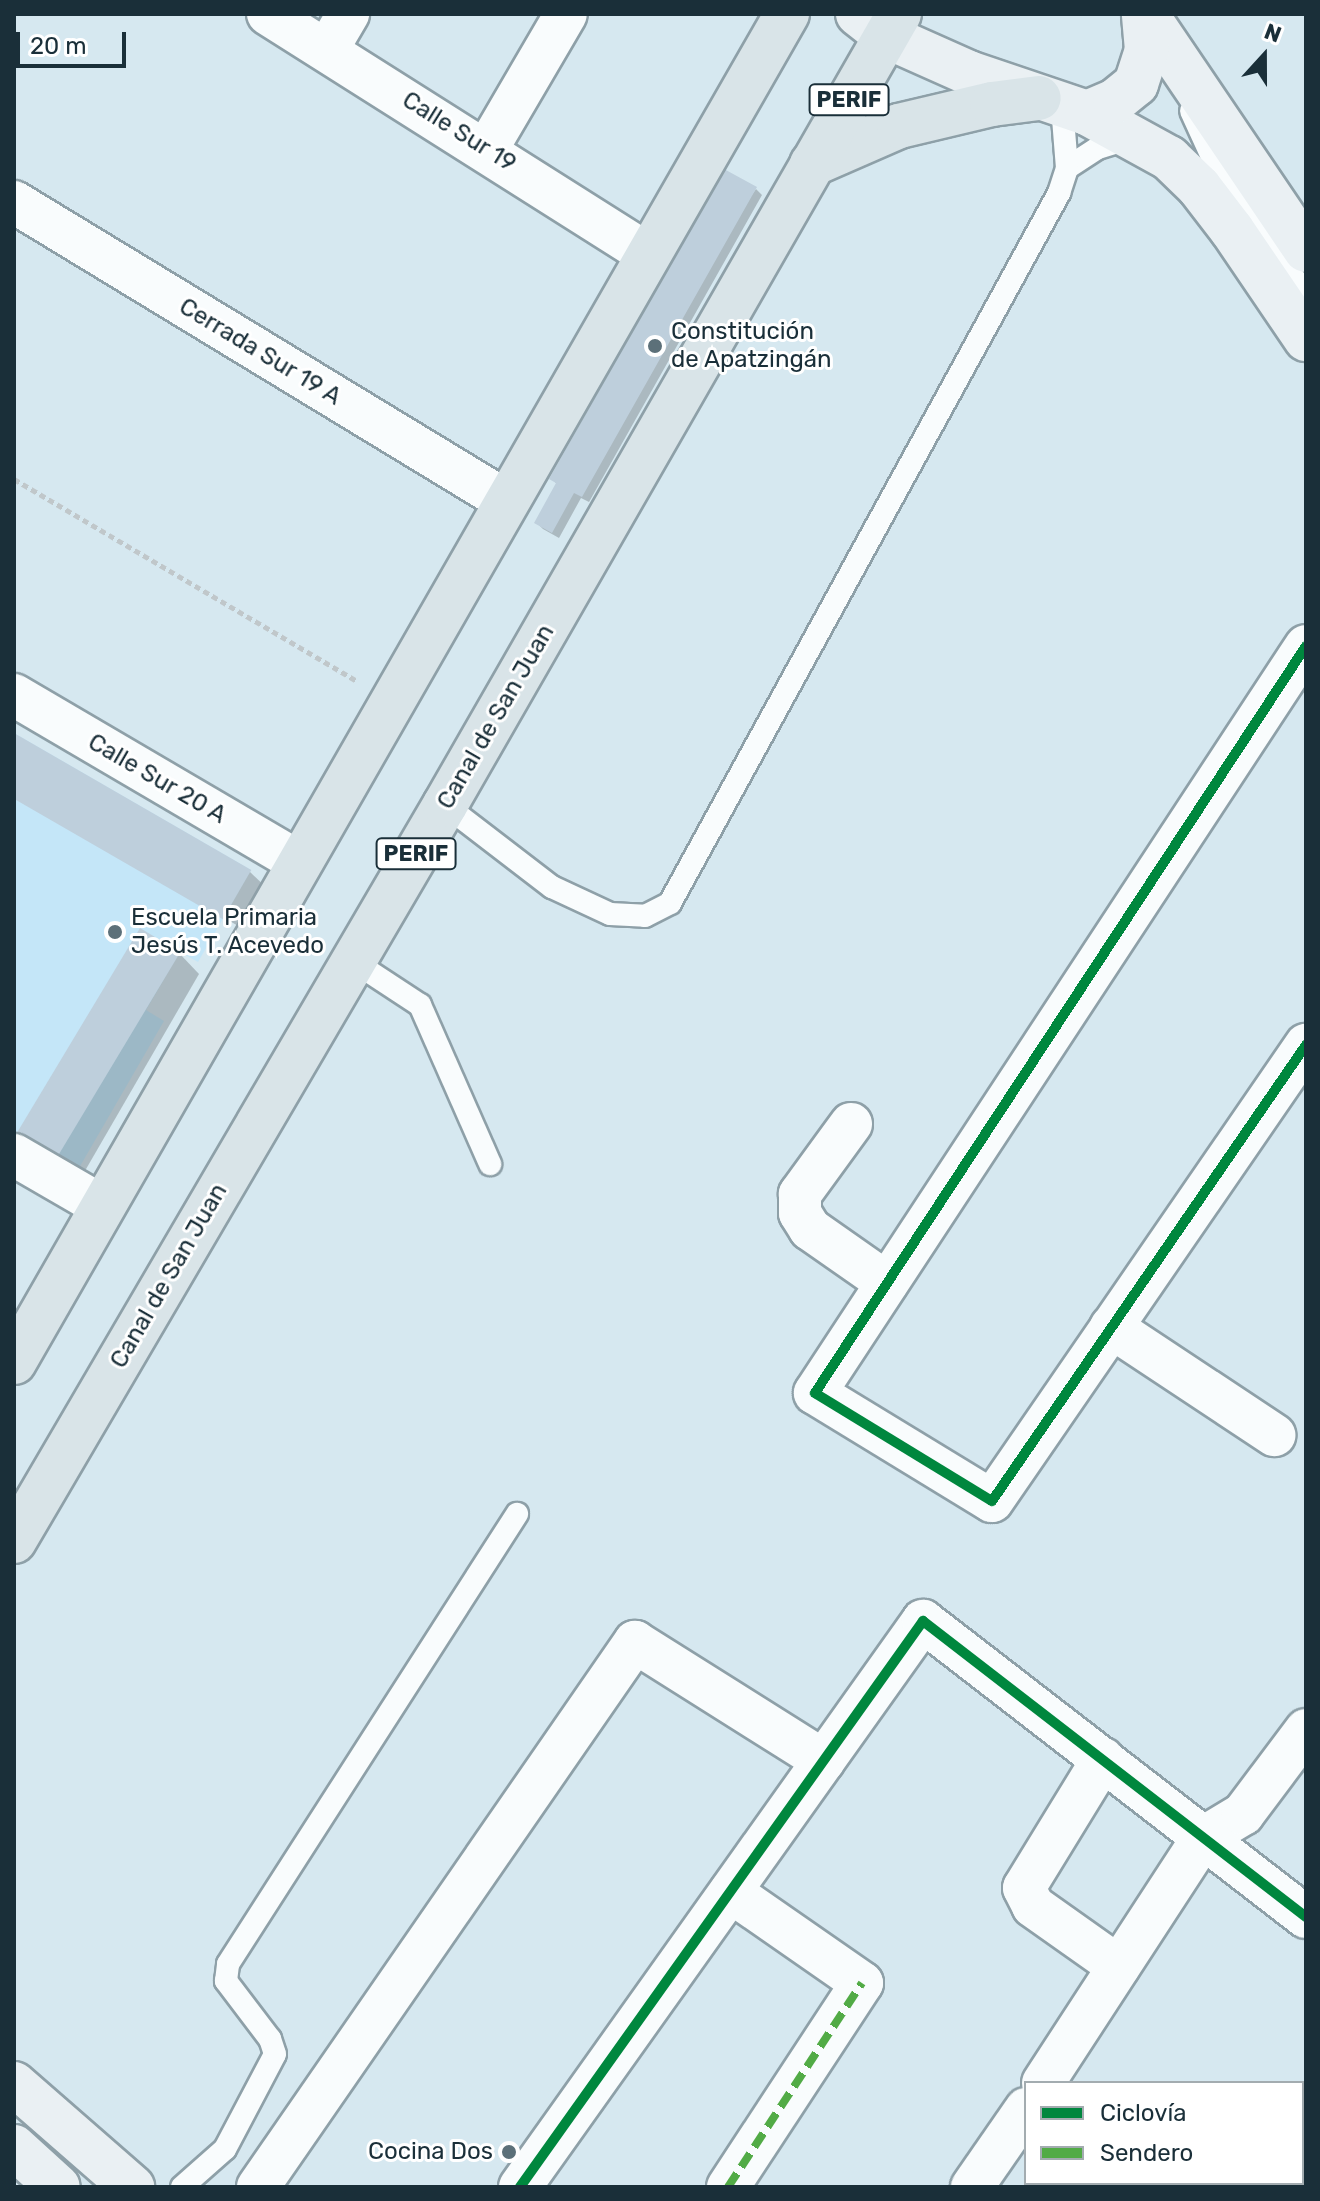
<!DOCTYPE html>
<html>
<head>
<meta charset="utf-8">
<style>
  body { margin:0 }
  #map { position:relative; width:1320px; height:2201px; overflow:hidden; background:#d6e8f0; font-family:Rubik,sans-serif }
  div>[style] { position:absolute }
  .built>* { inset:0; background:#c4e6f8 }
  .shadow>* { inset:0; background:#0003 }
  .building>* { inset:0; background:#becfdc; transform-origin:0 0 }
  .path>* { height:5px; margin-top:-2.5px; transform-origin:0; background:repeating-linear-gradient(90deg,#c0c7ca 0 6px,transparent 0 10px) }
  .roads { filter:drop-shadow(2px 0 #8ea0a8) drop-shadow(-2px 0 #8ea0a8) drop-shadow(0 2px #8ea0a8) drop-shadow(0 -2px #8ea0a8) }
  .lane>* { height:22px; margin:-11px; padding:0 11px; transform-origin:11px; border-radius:11px; background:#f9fcfd }
  .street>* { height:42px; margin:-21px; padding:0 21px; transform-origin:21px; border-radius:21px; background:#f9fcfd }
  .secondary>* { height:44px; margin:-22px; padding:0 22px; transform-origin:22px; border-radius:22px; background:#eaf0f3 }
  .primary>* { height:44px; margin:-22px; padding:0 22px; transform-origin:22px; border-radius:22px; background:#d9e4e8 }
  .quiet>* { height:8px; margin-top:-4px; transform-origin:0; background:repeating-linear-gradient(90deg,#52ab46 0 16px,transparent 0 24px) }
  .cycleway>* { height:10px; margin:-5px; padding:0 5px; transform-origin:5px; border-radius:5px; background:#00873e }
  .dots>* { width:22px; height:22px; translate:-50% -50%; box-sizing:border-box; border:4px solid #fff; border-radius:50% }
  span { translate:-50% -50%; white-space:nowrap; text-align:center; line-height:1.15; -webkit-text-stroke:6px #fff; paint-order:stroke }
  .shield-label span { padding:2px 6px; background:#fff; border:2px solid; border-radius:6px; -webkit-text-stroke-width:0 }
  .shield-label { font-size:22px; color:#1a2f39; font-weight:700 }
  .street-label { font-size:24px; color:#1a2f39 }
  .poi-label { font-size:24px; color:#1a2f39 }
  .left { translate:0 -50%; text-align:left }
  .right { translate:-100% -50%; text-align:right }
  .frame { position:absolute; inset:0; border:16px solid #1a2f39; pointer-events:none }
  .legend { position:absolute; left:1024px; top:2081px; width:280px; height:104px; box-sizing:border-box; background:#fff; border:2px solid #a3acb0; margin:0; padding:10px 14px; list-style:none; font-size:24px; color:#1a2f39 }
  .legend li { display:flex; align-items:center; gap:16px; height:40px }
  .legend b { width:40px; border:2px solid #a3acb0 }
  .north { position:absolute; left:1224px; top:16px; width:80px; height:80px; -webkit-text-stroke:6px #fff; paint-order:stroke; rotate:21deg; font-size:22px; font-weight:700; line-height:32px; text-align:center; color:#1a2f39 }
  .north::after { content:''; display:block; margin:auto; width:28px; height:36px; background:#1a2f39; clip-path:polygon(50% 0,100% 100%,50% 72%,0 100%) }
  .scale { position:absolute; left:16px; top:32px; width:110px; height:36px; box-sizing:border-box; border:4px solid #1a2f39; border-top:0; padding-left:10px; font-size:24px; line-height:28px; white-space:nowrap; color:#1a2f39; -webkit-text-stroke:6px #fff; paint-order:stroke }
</style>
</head>
<body>
<div id="map">
  <div class="built">
    <i style="clip-path:polygon(14px 733px,251px 870px,198px 962px,180px 952px,146px 1010px,164px 1021px,79px 1168px,14px 1130px)"></i>
  </div>
  <div class="shadow">
    <i style="clip-path:polygon(756px 189px,762px 195px,589px 502px,581px 498px,559px 538px,543px 529px,536px 522px,558px 485px,552px 479px)"></i>
    <i style="clip-path:polygon(14px 735px,250px 872px,271px 892px,247px 931px,14px 797px)"></i>
    <i style="clip-path:polygon(179px 953px,199px 974px,82px 1176px,44px 1154px,23px 1134px)"></i>
  </div>
  <div class="building">
    <i style="clip-path:polygon(724px 169px,757px 187px,582px 497px,574px 493px,552px 533px,534px 523px,556px 483px,549px 479px)"></i>
    <i style="left:14px;top:733px;width:274px;height:57px;rotate:30deg"></i>
    <i style="left:140px;top:928px;width:47px;height:238px;rotate:31deg"></i>
  </div>
  <div class="path">
    <i style="left:14px;top:479px;width:399px;rotate:30.5deg"></i>
  </div>
  <div class="roads">
    <div class="lane">
      <i style="left:1191px;top:111px;width:53px;rotate:65.4deg"></i>
      <i style="left:1213px;top:159px;width:166px;rotate:55.8deg"></i>
      <i style="left:1067px;top:168px;width:37px;rotate:-33deg"></i>
      <i style="left:1098px;top:148px;width:34px;rotate:-17deg"></i>
      <i style="left:445px;top:805px;width:135px;rotate:37.5deg"></i>
      <i style="left:552px;top:887px;width:64px;rotate:25deg"></i>
      <i style="left:610px;top:914px;width:35px;rotate:3deg"></i>
      <i style="left:645px;top:916px;width:28px;rotate:-27deg"></i>
      <i style="left:670px;top:903px;width:810px;rotate:-61.28deg"></i>
      <i style="left:1059px;top:193px;width:26px;rotate:-72deg"></i>
      <i style="left:1067px;top:168px;width:62px;rotate:-94.6deg"></i>
      <i style="left:353px;top:961px;width:80px;rotate:33.3deg"></i>
      <i style="left:420px;top:1005px;width:174px;rotate:66.2deg"></i>
      <i style="left:182px;top:2187px;width:57px;rotate:-41.5deg"></i>
      <i style="left:225px;top:2149px;width:107px;rotate:-62.2deg"></i>
      <i style="left:275px;top:2054px;width:16px;rotate:-108deg"></i>
      <i style="left:270px;top:2039px;width:73px;rotate:-127.2deg"></i>
      <i style="left:226px;top:1981px;width:17px;rotate:-83deg"></i>
      <i style="left:228px;top:1964px;width:535px;rotate:-57.29deg"></i>
    </div>
    <div class="street">
      <i style="left:268px;top:14px;width:449px;rotate:32.3deg"></i>
      <i style="left:327px;top:50px;width:42px;rotate:-59.7deg"></i>
      <i style="left:487px;top:149px;width:156px;rotate:-59.7deg"></i>
      <i style="left:14px;top:202px;width:576px;rotate:31.29deg"></i>
      <i style="left:1306px;top:646px;width:894px;rotate:123.32deg"></i>
      <i style="left:815px;top:1393px;width:207px;rotate:31.4deg"></i>
      <i style="left:992px;top:1501px;width:554px;rotate:-55.45deg"></i>
      <i style="left:14px;top:695px;width:330px;rotate:30.4deg"></i>
      <i style="left:851px;top:1124px;width:87px;rotate:126.1deg"></i>
      <i style="left:800px;top:1194px;width:19px;rotate:90deg"></i>
      <i style="left:800px;top:1213px;width:19px;rotate:58deg"></i>
      <i style="left:810px;top:1229px;width:94px;rotate:35deg"></i>
      <i style="left:14px;top:1155px;width:102px;rotate:30.1deg"></i>
      <i style="left:1111px;top:1327px;width:196px;rotate:33.5deg"></i>
      <i style="left:1103px;top:1759px;width:151px;rotate:121.5deg"></i>
      <i style="left:1024px;top:1888px;width:20px;rotate:63deg"></i>
      <i style="left:1033px;top:1906px;width:105px;rotate:35.3deg"></i>
      <i style="left:1043px;top:2083px;width:293px;rotate:-56.9deg"></i>
      <i style="left:1203px;top:1838px;width:47px;rotate:-31deg"></i>
      <i style="left:1243px;top:1814px;width:105px;rotate:-53.1deg"></i>
      <i style="left:1302px;top:2110px;width:4px;rotate:-27deg"></i>
      <i style="left:1159px;top:2183px;width:7px;rotate:34deg"></i>
      <i style="left:258px;top:2187px;width:663px;rotate:-55.33deg"></i>
      <i style="left:635px;top:1642px;width:223px;rotate:32.2deg"></i>
      <i style="left:520px;top:2187px;width:695px;rotate:-54.55deg"></i>
      <i style="left:923px;top:1621px;width:484px;rotate:37.7deg"></i>
      <i style="left:728px;top:2187px;width:244px;rotate:-56.7deg"></i>
      <i style="left:862px;top:1983px;width:160px;rotate:-145.2deg"></i>
      <i style="left:972px;top:2187px;width:95px;rotate:-55.3deg"></i>
      <i style="left:1198px;top:2187px;width:5px;rotate:-53deg"></i>
    </div>
    <div class="secondary">
      <i style="left:858px;top:14px;width:36px;rotate:38deg"></i>
      <i style="left:886px;top:36px;width:91px;rotate:24deg"></i>
      <i style="left:969px;top:73px;width:125px;rotate:18.7deg"></i>
      <i style="left:1087px;top:113px;width:94px;rotate:28.8deg"></i>
      <i style="left:1169px;top:158px;width:42px;rotate:44deg"></i>
      <i style="left:1199px;top:187px;width:54px;rotate:52.5deg"></i>
      <i style="left:1232px;top:230px;width:132px;rotate:55.8deg"></i>
      <i style="left:1146px;top:14px;width:285px;rotate:55.9deg"></i>
      <i style="left:1087px;top:113px;width:30px;rotate:-23deg"></i>
      <i style="left:1115px;top:101px;width:27px;rotate:-39deg"></i>
      <i style="left:1136px;top:84px;width:36px;rotate:-72deg"></i>
      <i style="left:1147px;top:50px;width:36px;rotate:-95deg"></i>
      <i style="left:14px;top:2084px;width:157px;rotate:41.1deg"></i>
      <i style="left:14px;top:2147px;width:59px;rotate:42.3deg"></i>
    </div>
    <div class="primary">
      <i style="left:812px;top:164px;width:95px;rotate:-23.6deg"></i>
      <i style="left:899px;top:126px;width:96px;rotate:-13.3deg"></i>
      <i style="left:992px;top:104px;width:47px;rotate:-7.3deg"></i>
      <i style="left:14px;top:1362px;width:1554px;rotate:-60.17deg"></i>
      <i style="left:14px;top:1541px;width:853px;rotate:-59.65deg"></i>
      <i style="left:445px;top:805px;width:912px;rotate:-60.15deg"></i>
    </div>
  </div>
  <div class="quiet">
    <i style="left:1302px;top:2110px;width:4px;rotate:-27deg"></i>
    <i style="left:728px;top:2187px;width:244px;rotate:-56.7deg"></i>
    <i style="left:1198px;top:2187px;width:5px;rotate:-53deg"></i>
  </div>
  <div class="cycleway">
    <i style="left:1306px;top:646px;width:894px;rotate:123.32deg"></i>
    <i style="left:815px;top:1393px;width:207px;rotate:31.4deg"></i>
    <i style="left:992px;top:1501px;width:554px;rotate:-55.45deg"></i>
    <i style="left:520px;top:2187px;width:695px;rotate:-54.55deg"></i>
    <i style="left:923px;top:1621px;width:484px;rotate:37.7deg"></i>
  </div>
  <div class="dots">
    <i style="left:655px;top:346px;background:#5c7079"></i>
    <i style="left:115px;top:932px;background:#5c7079"></i>
    <i style="left:509px;top:2152px;background:#5c7079"></i>
  </div>
  <div class="shield-label">
    <span style="left:849px;top:100px">PERIF</span>
    <span style="left:416px;top:854px">PERIF</span>
  </div>
  <div class="street-label">
    <span style="left:459px;top:132px;rotate:32deg">Calle Sur 19</span>
    <span style="left:260px;top:352px;rotate:31deg">Cerrada Sur 19 A</span>
    <span style="left:496px;top:717px;rotate:-60deg">Canal de San Juan</span>
    <span style="left:157px;top:779px;rotate:30deg">Calle Sur 20 A</span>
    <span style="left:169px;top:1276px;rotate:-60deg">Canal de San Juan</span>
  </div>
  <div class="poi-label">
    <span class="left" style="left:671px;top:346px">Constitución<br>de Apatzingán</span>
    <span class="left" style="left:131px;top:932px">Escuela Primaria<br>Jesús T. Acevedo</span>
    <span class="right" style="left:493px;top:2152px">Cocina Dos</span>
  </div>
  <div class="frame"></div>
  <ul class="legend">
  <li><b style="height:10px;background:#00873e"></b>Ciclovía</li>
  <li><b style="height:10px;background:#52ab46"></b>Sendero</li>
  </ul>
  <div class="north">N</div>
  <div class="scale">20 m</div>
</div>
</body>
</html>
